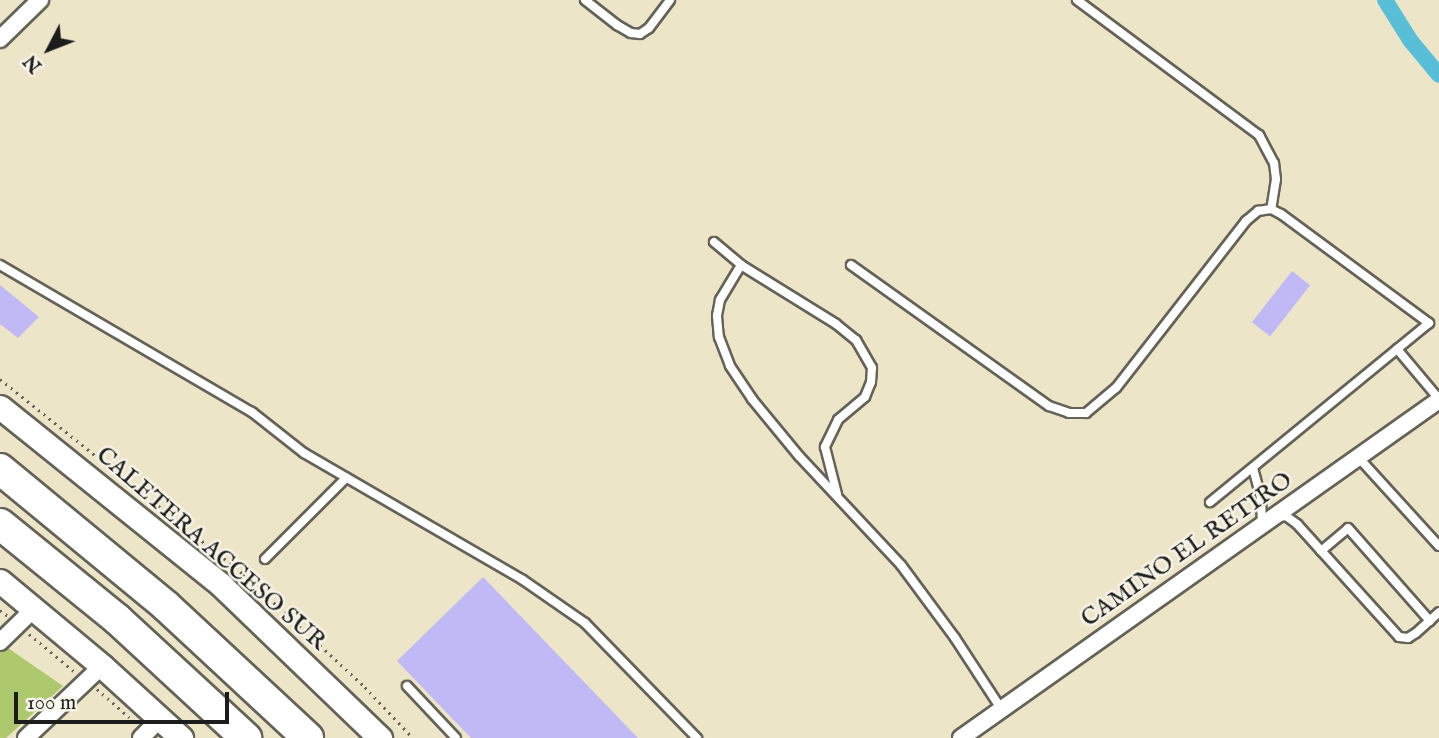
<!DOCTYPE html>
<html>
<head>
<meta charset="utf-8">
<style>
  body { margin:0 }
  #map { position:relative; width:1439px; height:738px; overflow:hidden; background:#ede5c8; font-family:"IM FELL English",serif }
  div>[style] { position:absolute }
  .green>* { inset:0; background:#aec86e }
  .canal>* { height:16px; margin:-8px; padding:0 8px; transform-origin:8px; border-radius:8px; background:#59bed8 }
  .building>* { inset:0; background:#c1b8f6; transform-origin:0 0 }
  .path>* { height:2.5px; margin-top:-1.25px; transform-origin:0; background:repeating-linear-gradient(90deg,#656258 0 2px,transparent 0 7px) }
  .roads { filter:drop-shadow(2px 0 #656258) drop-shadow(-2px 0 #656258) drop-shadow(0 2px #656258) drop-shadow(0 -2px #656258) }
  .lane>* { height:8px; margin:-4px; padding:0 4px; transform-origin:4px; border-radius:4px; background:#fff }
  .street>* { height:16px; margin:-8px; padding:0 8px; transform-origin:8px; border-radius:8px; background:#fff }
  .secondary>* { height:23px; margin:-11.5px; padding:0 11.5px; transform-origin:11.5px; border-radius:11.5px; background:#fff }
  .highway>* { height:30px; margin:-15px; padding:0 15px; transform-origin:15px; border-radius:15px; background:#fff }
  span { translate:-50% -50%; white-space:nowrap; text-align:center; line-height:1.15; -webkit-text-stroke:5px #f7f3e8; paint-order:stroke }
  .street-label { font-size:24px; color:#1c1c1c }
  .north { position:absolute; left:14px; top:14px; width:70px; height:70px; -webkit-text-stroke:5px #f7f3e8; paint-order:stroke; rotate:228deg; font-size:19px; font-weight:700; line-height:28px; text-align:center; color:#1c1c1c }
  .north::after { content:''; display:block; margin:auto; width:24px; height:32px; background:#1c1c1c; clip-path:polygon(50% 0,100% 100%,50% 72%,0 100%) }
  .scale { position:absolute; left:14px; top:692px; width:215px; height:32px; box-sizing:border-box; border:4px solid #1c1c1c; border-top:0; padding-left:9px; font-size:21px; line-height:24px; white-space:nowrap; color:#1c1c1c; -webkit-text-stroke:5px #f7f3e8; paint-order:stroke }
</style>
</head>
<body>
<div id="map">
  <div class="green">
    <i style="clip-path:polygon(5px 646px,63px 686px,6px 738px,0 738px,0 651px)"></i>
  </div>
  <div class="canal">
    <i style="left:1385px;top:0;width:47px;rotate:58deg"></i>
    <i style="left:1410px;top:40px;width:45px;rotate:50.4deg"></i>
  </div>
  <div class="building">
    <i style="left:1292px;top:271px;width:23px;height:65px;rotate:38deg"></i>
    <i style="clip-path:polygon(0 285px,39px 317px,18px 338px,0 324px)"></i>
    <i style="clip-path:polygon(483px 577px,638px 738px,471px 738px,397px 661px)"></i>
  </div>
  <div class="path">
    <i style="left:0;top:379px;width:312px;rotate:38.7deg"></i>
    <i style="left:243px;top:574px;width:166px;rotate:42.8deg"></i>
    <i style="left:365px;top:687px;width:70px;rotate:46.7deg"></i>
    <i style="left:0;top:610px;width:10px;rotate:37deg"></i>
    <i style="left:29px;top:634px;width:60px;rotate:39.6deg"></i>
    <i style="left:97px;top:689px;width:43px;rotate:41.2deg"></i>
  </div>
  <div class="roads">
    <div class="lane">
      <i style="left:585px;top:0;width:41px;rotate:38deg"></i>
      <i style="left:617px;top:25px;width:16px;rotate:30deg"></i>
      <i style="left:631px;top:33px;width:9px;rotate:6deg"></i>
      <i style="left:640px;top:34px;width:11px;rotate:-34deg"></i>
      <i style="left:649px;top:28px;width:35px;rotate:-53deg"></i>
      <i style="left:1077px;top:0;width:227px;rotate:36.6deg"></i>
      <i style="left:1259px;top:135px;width:32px;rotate:62deg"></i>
      <i style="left:1274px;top:163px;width:16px;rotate:83deg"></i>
      <i style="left:1276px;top:179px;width:30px;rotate:99deg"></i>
      <i style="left:714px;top:242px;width:35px;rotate:40deg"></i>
      <i style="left:741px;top:265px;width:41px;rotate:121deg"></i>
      <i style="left:720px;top:300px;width:16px;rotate:101deg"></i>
      <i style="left:717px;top:316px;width:21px;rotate:85deg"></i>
      <i style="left:719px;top:337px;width:31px;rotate:69deg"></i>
      <i style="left:730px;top:366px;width:40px;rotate:56deg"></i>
      <i style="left:752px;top:399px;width:74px;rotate:50.5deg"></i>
      <i style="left:799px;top:456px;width:149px;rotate:46.9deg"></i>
      <i style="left:901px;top:565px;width:91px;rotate:53.5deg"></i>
      <i style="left:955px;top:638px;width:86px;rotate:56.9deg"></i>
      <i style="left:0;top:265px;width:292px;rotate:30.3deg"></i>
      <i style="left:252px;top:412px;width:66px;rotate:38.3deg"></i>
      <i style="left:304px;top:453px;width:253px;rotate:30.1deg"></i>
      <i style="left:523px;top:580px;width:75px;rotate:34.7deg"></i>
      <i style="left:585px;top:623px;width:161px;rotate:45.8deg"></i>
      <i style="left:741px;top:265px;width:112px;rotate:31.8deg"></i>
      <i style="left:836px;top:324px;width:26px;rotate:39deg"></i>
      <i style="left:856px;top:340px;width:32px;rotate:60deg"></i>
      <i style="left:872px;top:368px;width:14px;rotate:94deg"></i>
      <i style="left:871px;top:382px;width:16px;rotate:112deg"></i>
      <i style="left:865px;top:397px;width:35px;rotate:140deg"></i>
      <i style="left:838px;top:420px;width:30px;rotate:116deg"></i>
      <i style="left:825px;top:447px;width:49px;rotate:75.7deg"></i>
      <i style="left:851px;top:265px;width:243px;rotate:35.5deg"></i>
      <i style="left:1049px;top:406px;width:21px;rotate:19deg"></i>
      <i style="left:1069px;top:413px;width:17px"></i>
      <i style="left:1086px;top:413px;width:39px;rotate:-40deg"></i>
      <i style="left:1116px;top:388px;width:212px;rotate:-52.1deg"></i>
      <i style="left:1246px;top:221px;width:16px;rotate:-40deg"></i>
      <i style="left:1258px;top:211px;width:13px;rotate:-9deg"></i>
      <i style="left:1271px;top:209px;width:11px;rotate:27deg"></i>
      <i style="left:1281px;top:214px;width:184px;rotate:36.4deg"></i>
      <i style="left:1429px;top:323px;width:283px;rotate:140.7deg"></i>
      <i style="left:1397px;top:349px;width:65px;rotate:50deg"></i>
      <i style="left:1358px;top:457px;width:120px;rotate:47.7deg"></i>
      <i style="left:1253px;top:468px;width:31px;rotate:75deg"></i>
      <i style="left:1261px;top:498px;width:26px;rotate:88deg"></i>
      <i style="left:1279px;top:517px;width:7px;rotate:-8deg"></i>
      <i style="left:1286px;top:516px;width:14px;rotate:36deg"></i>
      <i style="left:1297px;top:524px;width:152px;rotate:47.9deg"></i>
      <i style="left:1399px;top:637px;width:9px;rotate:6deg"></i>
      <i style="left:1408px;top:638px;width:9px;rotate:-32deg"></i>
      <i style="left:1416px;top:633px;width:31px;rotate:-42deg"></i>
      <i style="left:1321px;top:551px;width:35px;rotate:-40deg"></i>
      <i style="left:1348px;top:528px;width:124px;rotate:48.6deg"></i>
      <i style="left:265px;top:559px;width:115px;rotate:-45deg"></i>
      <i style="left:407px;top:686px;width:71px;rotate:46.7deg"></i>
    </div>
    <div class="street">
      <i style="left:0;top:39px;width:56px;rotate:-44.3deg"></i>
      <i style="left:0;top:642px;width:49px;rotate:-44.2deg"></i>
      <i style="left:26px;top:738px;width:105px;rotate:-43.5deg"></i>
      <i style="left:141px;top:738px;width:28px;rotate:-45deg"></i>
      <i style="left:961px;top:738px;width:585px;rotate:-35.26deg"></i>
    </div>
    <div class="secondary">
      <i style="left:0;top:407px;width:284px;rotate:38.8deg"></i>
      <i style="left:221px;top:585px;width:221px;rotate:43.9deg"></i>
      <i style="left:0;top:581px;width:133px;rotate:39.8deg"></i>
      <i style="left:102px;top:666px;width:107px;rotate:42.3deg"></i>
    </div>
    <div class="highway">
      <i style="left:0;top:469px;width:215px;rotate:39.5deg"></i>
      <i style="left:166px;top:606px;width:194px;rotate:42.9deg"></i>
      <i style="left:0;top:524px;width:151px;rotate:39.1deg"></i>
      <i style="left:117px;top:619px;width:176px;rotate:42.7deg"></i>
    </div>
  </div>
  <div class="street-label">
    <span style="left:211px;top:549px;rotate:41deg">CALETERA ACCESO SUR</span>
    <span style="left:1187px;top:550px;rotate:-35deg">CAMINO EL RETIRO</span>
  </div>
  <div class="north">N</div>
  <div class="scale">100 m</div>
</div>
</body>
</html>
